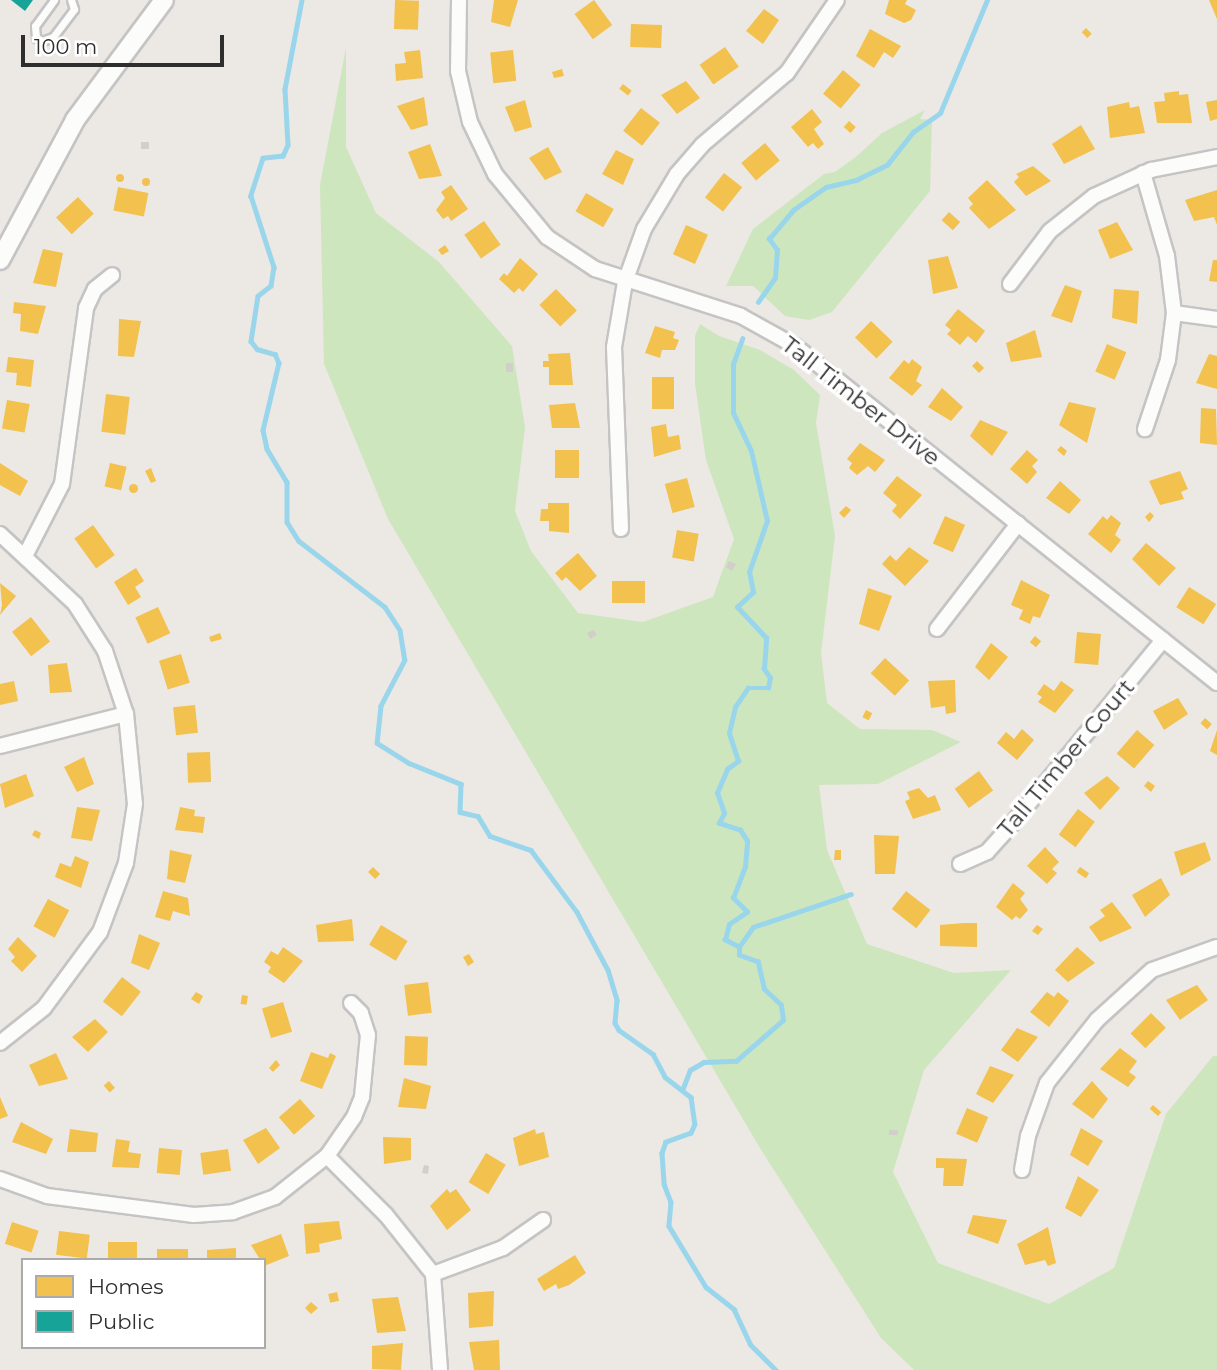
<!DOCTYPE html>
<html>
<head>
<meta charset="utf-8">
<style>
  body { margin:0 }
  #map { position:relative; width:1217px; height:1370px; overflow:hidden; background:#ece8e4; font-family:Montserrat,sans-serif }
  div>[style] { position:absolute }
  .green>* { inset:0; background:#cee6be }
  .homes>* { inset:0; background:#f2c14e; transform-origin:0 0 }
  .round { border-radius:50% }
  .public>* { inset:0; background:#17a398 }
  .stream>* { height:4.5px; margin:-2.25px; padding:0 2.25px; transform-origin:2.25px; border-radius:2.25px; background:#99d6ec }
  .building>* { inset:0; background:#d1cecb; transform-origin:0 0 }
  .roads { filter:drop-shadow(2px 0 #c5c4c5) drop-shadow(-2px 0 #c5c4c5) drop-shadow(0 2px #c5c4c5) drop-shadow(0 -2px #c5c4c5) }
  .service>* { height:7px; margin:-3.5px; padding:0 3.5px; transform-origin:3.5px; border-radius:3.5px; background:#fcfcfb }
  .minor>* { height:14px; margin:-7px; padding:0 7px; transform-origin:7px; border-radius:7px; background:#fcfcfb }
  .tertiary>* { height:18px; margin:-9px; padding:0 9px; transform-origin:9px; border-radius:9px; background:#fcfcfb }
  span { translate:-50% -50%; white-space:nowrap; text-align:center; line-height:1.15; -webkit-text-stroke:7px #fff; paint-order:stroke }
  .street-label { font-size:23px; color:#2e2e2e }
  .legend { position:absolute; left:21px; top:1258px; width:245px; height:91px; box-sizing:border-box; background:#fff; border:2px solid #ababab; margin:0; padding:9px 12px; list-style:none; font-size:21px; color:#2e2e2e }
  .legend li { display:flex; align-items:center; gap:14px; height:35px }
  .legend b { width:35px; border:2px solid #ababab }
  .scale { position:absolute; left:21px; top:35px; width:203px; height:32px; box-sizing:border-box; border:4px solid #2e2e2e; border-top:0; padding-left:9px; font-size:21px; line-height:24px; white-space:nowrap; color:#2e2e2e; -webkit-text-stroke:5px #fff; paint-order:stroke }
</style>
</head>
<body>
<div id="map">
  <div class="green">
    <i style="clip-path:polygon(346px 48px,346px 147px,376px 213px,439px 262px,512px 346px,525px 427px,515px 511px,531px 551px,578px 613px,643px 622px,713px 597px,734px 539px,706px 460px,695px 384px,695px 336px,700px 324px,719px 336px,760px 350px,794px 370px,820px 395px,816px 423px,835px 536px,821px 653px,827px 703px,860px 729px,932px 730px,961px 742px,878px 784px,819px 785px,827px 850px,867px 944px,954px 973px,1011px 970px,924px 1070px,893px 1172px,938px 1263px,1049px 1304px,1114px 1268px,1166px 1114px,1213px 1056px,1217px 1056px,1217px 1370px,914px 1370px,881px 1338px,760px 1148px,388px 519px,324px 364px,320px 185px)"></i>
    <i style="clip-path:polygon(925px 110px,920px 119px,932px 120px,930px 191px,832px 312px,809px 320px,785px 316px,753px 286px,726px 286px,753px 229px,824px 174px,835px 172px,857px 156px,882px 133px)"></i>
  </div>
  <div class="homes">
    <i style="left:395px;top:0;width:24px;height:29px;rotate:2deg"></i>
    <i style="clip-path:polygon(494px 0,518px 0,510px 27px,491px 22px)"></i>
    <i style="left:594px;top:0;width:31px;height:24px;rotate:54deg"></i>
    <i style="clip-path:polygon(889px 0,907px 0,905px 4px,916px 10px,911px 20px,904px 23px,885px 14px)"></i>
    <i style="clip-path:polygon(1209px 0,1217px 0,1217px 19px)"></i>
    <i style="clip-path:polygon(764px 9px,779px 20px,763px 44px,746px 31px)"></i>
    <i style="left:631px;top:24px;width:31px;height:23px;rotate:2deg"></i>
    <i style="left:1086px;top:28px;width:8px;height:6px;rotate:45deg"></i>
    <i style="clip-path:polygon(870px 29px,901px 46px,893px 58px,884px 52px,874px 68px,856px 56px)"></i>
    <i style="left:725px;top:47px;width:24px;height:31px;rotate:55deg"></i>
    <i style="clip-path:polygon(420px 50px,423px 78px,396px 81px,395px 64px,406px 63px,404px 52px)"></i>
    <i style="left:513px;top:50px;width:31px;height:23px;rotate:84deg"></i>
    <i style="clip-path:polygon(562px 69px,564px 76px,554px 78px,552px 72px)"></i>
    <i style="left:843px;top:70px;width:23px;height:31px;rotate:40deg"></i>
    <i style="clip-path:polygon(686px 81px,700px 98px,677px 114px,661px 95px)"></i>
    <i style="left:623px;top:84px;width:11px;height:6px;rotate:38deg"></i>
    <i style="clip-path:polygon(1179px 91px,1179px 95px,1188px 94px,1192px 123px,1157px 123px,1154px 102px,1165px 101px,1164px 93px)"></i>
    <i style="clip-path:polygon(424px 97px,428px 125px,411px 130px,397px 106px)"></i>
    <i style="clip-path:polygon(525px 100px,532px 127px,515px 132px,505px 107px)"></i>
    <i style="clip-path:polygon(1217px 100px,1217px 119px,1210px 121px,1206px 102px)"></i>
    <i style="clip-path:polygon(1129px 102px,1130px 108px,1139px 106px,1145px 133px,1110px 138px,1107px 107px)"></i>
    <i style="left:641px;top:108px;width:24px;height:29px;rotate:38deg"></i>
    <i style="clip-path:polygon(812px 109px,822px 122px,814px 129px,824px 144px,818px 149px,813px 143px,808px 147px,791px 127px)"></i>
    <i style="left:849px;top:121px;width:9px;height:8px;rotate:41deg"></i>
    <i style="clip-path:polygon(1081px 125px,1095px 149px,1064px 164px,1052px 144px)"></i>
    <i style="left:765px;top:143px;width:23px;height:31px;rotate:50deg"></i>
    <i style="clip-path:polygon(430px 144px,442px 176px,419px 179px,408px 152px)"></i>
    <i style="clip-path:polygon(548px 147px,562px 172px,545px 180px,529px 158px)"></i>
    <i style="clip-path:polygon(616px 150px,634px 159px,623px 185px,602px 174px)"></i>
    <i style="clip-path:polygon(1033px 166px,1051px 181px,1026px 196px,1014px 182px,1019px 177px,1016px 174px)"></i>
    <i style="left:724px;top:173px;width:23px;height:31px;rotate:38deg"></i>
    <i class="round" style="left:116px;top:174px;width:8px;height:8px"></i>
    <i class="round" style="left:142px;top:178px;width:8px;height:8px"></i>
    <i style="clip-path:polygon(987px 180px,1016px 210px,989px 229px,969px 208px,973px 204px,968px 198px)"></i>
    <i style="clip-path:polygon(451px 185px,468px 209px,451px 221px,448px 216px,443px 219px,436px 210px,445px 198px,441px 192px)"></i>
    <i style="left:118px;top:187px;width:31px;height:24px;rotate:11deg"></i>
    <i style="clip-path:polygon(1217px 190px,1217px 225px,1214px 217px,1194px 221px,1185px 200px)"></i>
    <i style="left:586px;top:193px;width:32px;height:21px;rotate:30deg"></i>
    <i style="left:78px;top:197px;width:23px;height:30px;rotate:47deg"></i>
    <i style="left:949px;top:212px;width:15px;height:11px;rotate:42deg"></i>
    <i style="left:484px;top:221px;width:29px;height:24px;rotate:55deg"></i>
    <i style="clip-path:polygon(1117px 222px,1133px 250px,1110px 259px,1098px 230px)"></i>
    <i style="left:686px;top:225px;width:24px;height:32px;rotate:24deg"></i>
    <i style="clip-path:polygon(445px 245px,449px 251px,442px 255px,438px 250px)"></i>
    <i style="clip-path:polygon(43px 249px,63px 253px,56px 287px,33px 283px)"></i>
    <i style="clip-path:polygon(948px 256px,958px 288px,933px 294px,928px 260px)"></i>
    <i style="clip-path:polygon(520px 258px,538px 274px,523px 292px,519px 288px,514px 293px,499px 279px,504px 273px,507px 276px)"></i>
    <i style="clip-path:polygon(1213px 260px,1217px 260px,1217px 282px,1209px 281px)"></i>
    <i style="clip-path:polygon(1065px 285px,1082px 291px,1072px 323px,1051px 316px)"></i>
    <i style="left:556px;top:289px;width:30px;height:23px;rotate:46deg"></i>
    <i style="clip-path:polygon(1114px 289px,1139px 291px,1137px 324px,1112px 318px)"></i>
    <i style="clip-path:polygon(14px 302px,46px 306px,38px 334px,20px 331px,21px 314px,13px 313px)"></i>
    <i style="clip-path:polygon(958px 309px,985px 331px,976px 343px,968px 336px,960px 345px,947px 334px,951px 330px,945px 325px)"></i>
    <i style="clip-path:polygon(119px 319px,141px 321px,134px 357px,118px 356px)"></i>
    <i style="left:871px;top:321px;width:30px;height:23px;rotate:44deg"></i>
    <i style="clip-path:polygon(655px 326px,675px 332px,673px 338px,679px 340px,675px 350px,662px 350px,660px 358px,645px 353px)"></i>
    <i style="clip-path:polygon(1035px 330px,1042px 357px,1011px 362px,1006px 343px)"></i>
    <i style="left:1107px;top:344px;width:21px;height:30px;rotate:23deg"></i>
    <i style="clip-path:polygon(570px 353px,573px 385px,549px 385px,549px 367px,543px 367px,543px 361px,549px 361px,548px 354px)"></i>
    <i style="clip-path:polygon(1209px 354px,1217px 356px,1217px 389px,1196px 383px)"></i>
    <i style="clip-path:polygon(8px 357px,34px 360px,31px 387px,16px 385px,17px 373px,6px 372px)"></i>
    <i style="clip-path:polygon(912px 359px,922px 367px,916px 381px,922px 385px,912px 396px,889px 378px,904px 360px,909px 364px)"></i>
    <i style="left:977px;top:361px;width:10px;height:7px;rotate:45deg"></i>
    <i style="left:652px;top:377px;width:22px;height:32px"></i>
    <i style="clip-path:polygon(942px 388px,963px 407px,951px 421px,928px 407px)"></i>
    <i style="left:106px;top:394px;width:24px;height:38px;rotate:7deg"></i>
    <i style="left:7px;top:400px;width:23px;height:29px;rotate:10deg"></i>
    <i style="clip-path:polygon(1069px 402px,1096px 408px,1087px 443px,1059px 425px)"></i>
    <i style="clip-path:polygon(575px 403px,580px 428px,552px 428px,549px 405px)"></i>
    <i style="clip-path:polygon(1201px 408px,1216px 409px,1217px 445px,1200px 443px)"></i>
    <i style="clip-path:polygon(980px 420px,1008px 432px,992px 456px,970px 436px)"></i>
    <i style="clip-path:polygon(666px 424px,668px 437px,679px 435px,681px 449px,654px 457px,651px 427px)"></i>
    <i style="clip-path:polygon(860px 443px,885px 460px,875px 472px,868px 466px,857px 475px,849px 468px,852px 463px,847px 459px)"></i>
    <i style="clip-path:polygon(1061px 446px,1067px 451px,1064px 456px,1057px 450px)"></i>
    <i style="left:555px;top:450px;width:24px;height:28px"></i>
    <i style="clip-path:polygon(1027px 450px,1038px 460px,1032px 466px,1037px 472px,1027px 484px,1010px 469px)"></i>
    <i style="clip-path:polygon(0 463px,28px 481px,20px 496px,0 485px)"></i>
    <i style="left:110px;top:463px;width:17px;height:24px;rotate:13deg"></i>
    <i style="clip-path:polygon(151px 468px,156px 481px,151px 483px,145px 471px)"></i>
    <i style="clip-path:polygon(1180px 471px,1188px 489px,1181px 492px,1184px 499px,1160px 505px,1149px 481px)"></i>
    <i style="clip-path:polygon(897px 476px,922px 495px,900px 519px,892px 511px,897px 505px,883px 493px)"></i>
    <i style="left:687px;top:478px;width:30px;height:23px;rotate:75deg"></i>
    <i style="clip-path:polygon(1060px 481px,1081px 500px,1069px 514px,1046px 498px)"></i>
    <i class="round" style="left:128.5px;top:483.5px;width:9px;height:9px"></i>
    <i style="clip-path:polygon(548px 503px,569px 503px,569px 533px,549px 531px,549px 521px,540px 521px,541px 509px,548px 509px)"></i>
    <i style="clip-path:polygon(846px 506px,851px 510px,844px 518px,839px 513px)"></i>
    <i style="clip-path:polygon(1150px 512px,1154px 516px,1149px 522px,1145px 517px)"></i>
    <i style="clip-path:polygon(1111px 515px,1121px 523px,1115px 535px,1121px 540px,1111px 553px,1088px 534px,1103px 516px,1107px 520px)"></i>
    <i style="left:945px;top:516px;width:22px;height:30px;rotate:24deg"></i>
    <i style="left:93px;top:525px;width:37px;height:23px;rotate:54deg"></i>
    <i style="left:677px;top:530px;width:22px;height:28px;rotate:10deg"></i>
    <i style="clip-path:polygon(1146px 543px,1176px 568px,1159px 586px,1132px 559px)"></i>
    <i style="clip-path:polygon(909px 547px,929px 561px,905px 586px,882px 564px,890px 555px,896px 561px)"></i>
    <i style="clip-path:polygon(578px 553px,597px 576px,580px 591px,566px 577px,562px 581px,555px 573px)"></i>
    <i style="clip-path:polygon(136px 568px,144px 581px,135px 587px,141px 597px,128px 605px,114px 582px)"></i>
    <i style="clip-path:polygon(1021px 580px,1050px 595px,1040px 618px,1033px 616px,1030px 624px,1019px 619px,1023px 610px,1011px 605px)"></i>
    <i style="left:612px;top:581px;width:33px;height:22px"></i>
    <i style="clip-path:polygon(0 583px,16px 596px,0 615px,2px 605px)"></i>
    <i style="left:1189px;top:587px;width:32px;height:24px;rotate:32deg"></i>
    <i style="clip-path:polygon(868px 588px,892px 596px,879px 631px,859px 624px)"></i>
    <i style="left:158px;top:607px;width:29px;height:25px;rotate:65deg"></i>
    <i style="left:31px;top:617px;width:31px;height:24px;rotate:52deg"></i>
    <i style="left:1077px;top:632px;width:24px;height:31px;rotate:5deg"></i>
    <i style="clip-path:polygon(220px 633px,222px 639px,211px 642px,209px 637px)"></i>
    <i style="left:1035px;top:636px;width:8px;height:8px;rotate:40deg"></i>
    <i style="clip-path:polygon(991px 643px,1008px 657px,989px 680px,975px 667px)"></i>
    <i style="left:181px;top:654px;width:30px;height:23px;rotate:73deg"></i>
    <i style="left:885px;top:658px;width:33px;height:21px;rotate:43deg"></i>
    <i style="clip-path:polygon(67px 663px,72px 692px,50px 693px,48px 665px)"></i>
    <i style="clip-path:polygon(955px 680px,956px 712px,946px 714px,945px 706px,931px 708px,928px 681px)"></i>
    <i style="clip-path:polygon(14px 681px,18px 701px,0 705px,0 684px)"></i>
    <i style="clip-path:polygon(1061px 681px,1074px 690px,1055px 713px,1038px 702px,1042px 697px,1037px 694px,1044px 684px,1054px 691px)"></i>
    <i style="clip-path:polygon(1178px 698px,1188px 714px,1164px 730px,1153px 711px)"></i>
    <i style="left:195px;top:705px;width:28px;height:22px;rotate:84deg"></i>
    <i style="left:866px;top:710px;width:7px;height:8px;rotate:27deg"></i>
    <i style="left:1205px;top:718px;width:9px;height:7px;rotate:41deg"></i>
    <i style="clip-path:polygon(1022px 729px,1034px 740px,1017px 760px,997px 743px,1006px 732px,1014px 739px)"></i>
    <i style="left:1137px;top:730px;width:23px;height:31px;rotate:41deg"></i>
    <i style="clip-path:polygon(1217px 730px,1217px 755px,1210px 751px)"></i>
    <i style="left:210px;top:752px;width:30px;height:23px;rotate:88deg"></i>
    <i style="clip-path:polygon(84px 757px,94px 784px,77px 792px,64px 767px)"></i>
    <i style="left:979px;top:771px;width:24px;height:30px;rotate:54deg"></i>
    <i style="clip-path:polygon(26px 774px,34px 796px,5px 808px,0 784px)"></i>
    <i style="clip-path:polygon(1107px 776px,1120px 788px,1100px 810px,1084px 793px)"></i>
    <i style="clip-path:polygon(1148px 781px,1155px 786px,1151px 792px,1144px 786px)"></i>
    <i style="clip-path:polygon(919px 788px,928px 798px,935px 795px,941px 810px,913px 819px,905px 801px,910px 799px,907px 792px)"></i>
    <i style="clip-path:polygon(77px 807px,100px 810px,92px 841px,71px 838px)"></i>
    <i style="clip-path:polygon(180px 807px,195px 810px,194px 816px,205px 817px,203px 833px,175px 830px)"></i>
    <i style="left:1078px;top:809px;width:21px;height:32px;rotate:37deg"></i>
    <i style="clip-path:polygon(35px 830px,41px 833px,39px 839px,32px 835px)"></i>
    <i style="clip-path:polygon(874px 835px,899px 836px,895px 874px,875px 874px)"></i>
    <i style="clip-path:polygon(1205px 842px,1211px 860px,1181px 876px,1174px 852px)"></i>
    <i style="clip-path:polygon(1045px 847px,1059px 862px,1052px 869px,1057px 873px,1047px 884px,1027px 866px)"></i>
    <i style="clip-path:polygon(170px 850px,192px 855px,185px 883px,167px 879px)"></i>
    <i style="clip-path:polygon(835px 850px,841px 850px,841px 860px,834px 860px)"></i>
    <i style="clip-path:polygon(75px 856px,89px 862px,81px 888px,55px 877px,60px 863px,71px 867px)"></i>
    <i style="left:373px;top:867px;width:10px;height:7px;rotate:45deg"></i>
    <i style="left:1080px;top:867px;width:11px;height:6px;rotate:34deg"></i>
    <i style="clip-path:polygon(1161px 878px,1170px 895px,1145px 917px,1132px 895px)"></i>
    <i style="clip-path:polygon(1013px 883px,1025px 893px,1020px 899px,1028px 910px,1020px 919px,1016px 916px,1012px 920px,996px 907px)"></i>
    <i style="clip-path:polygon(163px 891px,188px 898px,190px 916px,173px 911px,170px 921px,155px 917px)"></i>
    <i style="left:906px;top:891px;width:31px;height:23px;rotate:38deg"></i>
    <i style="left:48px;top:899px;width:24px;height:31px;rotate:28deg"></i>
    <i style="clip-path:polygon(1112px 902px,1132px 928px,1100px 942px,1089px 927px,1105px 916px,1100px 910px)"></i>
    <i style="clip-path:polygon(352px 919px,354px 941px,318px 942px,316px 925px)"></i>
    <i style="clip-path:polygon(964px 923px,977px 923px,977px 947px,940px 946px,940px 925px)"></i>
    <i style="left:381px;top:925px;width:31px;height:23px;rotate:31deg"></i>
    <i style="clip-path:polygon(1037px 925px,1043px 929px,1038px 935px,1032px 931px)"></i>
    <i style="clip-path:polygon(139px 934px,160px 943px,149px 970px,131px 963px)"></i>
    <i style="clip-path:polygon(18px 937px,37px 956px,22px 972px,11px 961px,15px 957px,8px 949px)"></i>
    <i style="clip-path:polygon(283px 947px,303px 961px,284px 983px,268px 972px,271px 967px,264px 962px,271px 951px,278px 955px)"></i>
    <i style="clip-path:polygon(1077px 947px,1095px 963px,1068px 982px,1055px 970px)"></i>
    <i style="clip-path:polygon(469px 954px,474px 962px,468px 966px,463px 957px)"></i>
    <i style="left:122px;top:977px;width:24px;height:31px;rotate:38deg"></i>
    <i style="left:428px;top:982px;width:31px;height:24px;rotate:83deg"></i>
    <i style="clip-path:polygon(1197px 985px,1208px 1000px,1180px 1020px,1166px 1000px)"></i>
    <i style="clip-path:polygon(196px 992px,203px 996px,199px 1004px,191px 999px)"></i>
    <i style="clip-path:polygon(1047px 992px,1054px 997px,1058px 992px,1069px 1001px,1049px 1027px,1030px 1012px)"></i>
    <i style="left:242px;top:995px;width:6px;height:9px;rotate:9deg"></i>
    <i style="left:283px;top:1002px;width:31px;height:22px;rotate:73deg"></i>
    <i style="left:1151px;top:1013px;width:21px;height:29px;rotate:45deg"></i>
    <i style="clip-path:polygon(95px 1019px,108px 1032px,88px 1052px,72px 1037px)"></i>
    <i style="clip-path:polygon(1017px 1028px,1038px 1037px,1018px 1062px,1001px 1050px)"></i>
    <i style="left:405px;top:1036px;width:23px;height:29px;rotate:2deg"></i>
    <i style="clip-path:polygon(1120px 1048px,1137px 1061px,1129px 1072px,1136px 1077px,1128px 1087px,1100px 1069px)"></i>
    <i style="clip-path:polygon(311px 1052px,328px 1058px,330px 1053px,336px 1056px,322px 1089px,300px 1081px)"></i>
    <i style="clip-path:polygon(56px 1053px,68px 1079px,39px 1086px,29px 1065px)"></i>
    <i style="clip-path:polygon(276px 1060px,280px 1065px,273px 1072px,269px 1068px)"></i>
    <i style="clip-path:polygon(990px 1066px,1014px 1075px,993px 1103px,976px 1094px)"></i>
    <i style="clip-path:polygon(404px 1078px,431px 1086px,426px 1109px,398px 1107px)"></i>
    <i style="left:109px;top:1081px;width:9px;height:7px;rotate:49deg"></i>
    <i style="clip-path:polygon(1092px 1081px,1108px 1099px,1093px 1119px,1072px 1104px)"></i>
    <i style="clip-path:polygon(0 1097px,8px 1116px,0 1119px)"></i>
    <i style="left:300px;top:1099px;width:23px;height:28px;rotate:49deg"></i>
    <i style="left:1153px;top:1105px;width:11px;height:5px;rotate:41deg"></i>
    <i style="left:967px;top:1108px;width:23px;height:28px;rotate:23deg"></i>
    <i style="clip-path:polygon(21px 1122px,53px 1139px,46px 1154px,12px 1142px)"></i>
    <i style="clip-path:polygon(266px 1128px,280px 1148px,258px 1164px,243px 1140px)"></i>
    <i style="clip-path:polygon(1081px 1128px,1103px 1141px,1088px 1166px,1070px 1155px)"></i>
    <i style="clip-path:polygon(70px 1129px,98px 1133px,96px 1152px,67px 1152px)"></i>
    <i style="clip-path:polygon(535px 1129px,536px 1134px,544px 1132px,549px 1157px,519px 1166px,513px 1138px)"></i>
    <i style="clip-path:polygon(383px 1137px,411px 1138px,411px 1160px,384px 1164px)"></i>
    <i style="clip-path:polygon(116px 1139px,130px 1141px,128px 1152px,141px 1154px,139px 1168px,112px 1167px)"></i>
    <i style="left:159px;top:1148px;width:23px;height:25px;rotate:5deg"></i>
    <i style="left:228px;top:1149px;width:22px;height:28px;rotate:82deg"></i>
    <i style="left:486px;top:1153px;width:23px;height:34px;rotate:31deg"></i>
    <i style="clip-path:polygon(936px 1158px,967px 1159px,963px 1186px,943px 1186px,944px 1168px,936px 1168px)"></i>
    <i style="clip-path:polygon(1078px 1176px,1099px 1190px,1081px 1217px,1065px 1208px)"></i>
    <i style="clip-path:polygon(447px 1189px,450px 1193px,456px 1189px,471px 1210px,447px 1230px,430px 1206px)"></i>
    <i style="clip-path:polygon(973px 1215px,1007px 1220px,998px 1244px,967px 1233px)"></i>
    <i style="clip-path:polygon(339px 1221px,342px 1239px,319px 1244px,320px 1252px,306px 1254px,304px 1224px)"></i>
    <i style="left:12px;top:1222px;width:28px;height:23px;rotate:18deg"></i>
    <i style="clip-path:polygon(1048px 1227px,1056px 1263px,1048px 1266px,1045px 1260px,1025px 1265px,1017px 1244px)"></i>
    <i style="left:59px;top:1231px;width:31px;height:24px;rotate:7deg"></i>
    <i style="clip-path:polygon(281px 1234px,289px 1256px,264px 1266px,251px 1245px)"></i>
    <i style="left:108px;top:1242px;width:29px;height:18px"></i>
    <i style="clip-path:polygon(236px 1248px,236px 1260px,207px 1260px,207px 1250px)"></i>
    <i style="left:157px;top:1249px;width:31px;height:11px"></i>
    <i style="clip-path:polygon(575px 1255px,586px 1273px,569px 1285px,558px 1289px,556px 1284px,544px 1291px,537px 1279px)"></i>
    <i style="clip-path:polygon(494px 1291px,493px 1326px,469px 1328px,468px 1293px)"></i>
    <i style="left:337px;top:1292px;width:9px;height:9px;rotate:77deg"></i>
    <i style="clip-path:polygon(398px 1297px,406px 1331px,377px 1333px,372px 1299px)"></i>
    <i style="clip-path:polygon(311px 1302px,318px 1308px,311px 1314px,305px 1308px)"></i>
    <i style="clip-path:polygon(499px 1340px,500px 1370px,474px 1370px,469px 1342px)"></i>
    <i style="clip-path:polygon(403px 1343px,401px 1370px,372px 1369px,372px 1346px)"></i>
  </div>
  <div class="public">
    <i style="clip-path:polygon(11px 0,33px 0,25px 11px)"></i>
  </div>
  <div class="stream">
    <i style="left:302px;top:0;width:91px;rotate:100.8deg"></i>
    <i style="left:285px;top:89px;width:56px;rotate:86.9deg"></i>
    <i style="left:288px;top:145px;width:12px;rotate:114deg"></i>
    <i style="left:283px;top:156px;width:20px;rotate:174deg"></i>
    <i style="left:263px;top:158px;width:40px;rotate:108deg"></i>
    <i style="left:251px;top:196px;width:75px;rotate:72.1deg"></i>
    <i style="left:274px;top:267px;width:19px;rotate:99deg"></i>
    <i style="left:271px;top:286px;width:16px;rotate:142deg"></i>
    <i style="left:258px;top:296px;width:46px;rotate:98.8deg"></i>
    <i style="left:251px;top:341px;width:10px;rotate:53deg"></i>
    <i style="left:257px;top:349px;width:19px;rotate:16deg"></i>
    <i style="left:275px;top:354px;width:10px;rotate:66deg"></i>
    <i style="left:279px;top:363px;width:69px;rotate:103.4deg"></i>
    <i style="left:263px;top:430px;width:19px;rotate:78deg"></i>
    <i style="left:267px;top:449px;width:39px;rotate:59deg"></i>
    <i style="left:287px;top:482px;width:40px;rotate:90deg"></i>
    <i style="left:287px;top:522px;width:22px;rotate:58deg"></i>
    <i style="left:299px;top:541px;width:108px;rotate:37.5deg"></i>
    <i style="left:385px;top:607px;width:27px;rotate:57deg"></i>
    <i style="left:400px;top:630px;width:30px;rotate:81deg"></i>
    <i style="left:405px;top:660px;width:52px;rotate:117.6deg"></i>
    <i style="left:381px;top:706px;width:37px;rotate:96deg"></i>
    <i style="left:377px;top:743px;width:38px;rotate:32deg"></i>
    <i style="left:409px;top:763px;width:56px;rotate:22deg"></i>
    <i style="left:461px;top:784px;width:28px;rotate:92deg"></i>
    <i style="left:460px;top:812px;width:18px;rotate:13deg"></i>
    <i style="left:478px;top:816px;width:23px;rotate:59deg"></i>
    <i style="left:490px;top:836px;width:43px;rotate:18.9deg"></i>
    <i style="left:531px;top:850px;width:77px;rotate:53.4deg"></i>
    <i style="left:577px;top:912px;width:66px;rotate:61.9deg"></i>
    <i style="left:608px;top:970px;width:31px;rotate:73deg"></i>
    <i style="left:617px;top:1000px;width:23px;rotate:95deg"></i>
    <i style="left:615px;top:1023px;width:8px;rotate:60deg"></i>
    <i style="left:619px;top:1030px;width:42px;rotate:35.2deg"></i>
    <i style="left:653px;top:1054px;width:26px;rotate:62deg"></i>
    <i style="left:665px;top:1077px;width:33px;rotate:38deg"></i>
    <i style="left:691px;top:1097px;width:27px;rotate:82deg"></i>
    <i style="left:695px;top:1124px;width:10px;rotate:114deg"></i>
    <i style="left:691px;top:1133px;width:27px;rotate:160deg"></i>
    <i style="left:666px;top:1142px;width:12px;rotate:110deg"></i>
    <i style="left:662px;top:1153px;width:31px;rotate:86deg"></i>
    <i style="left:664px;top:1184px;width:19px;rotate:69deg"></i>
    <i style="left:671px;top:1202px;width:24px;rotate:95deg"></i>
    <i style="left:669px;top:1226px;width:71px;rotate:58.8deg"></i>
    <i style="left:706px;top:1287px;width:36px;rotate:38deg"></i>
    <i style="left:734px;top:1309px;width:38px;rotate:65deg"></i>
    <i style="left:750px;top:1344px;width:37px;rotate:45deg"></i>
    <i style="left:758px;top:302px;width:29px;rotate:-55deg"></i>
    <i style="left:775px;top:278px;width:28px;rotate:-86deg"></i>
    <i style="left:777px;top:250px;width:14px;rotate:-126deg"></i>
    <i style="left:769px;top:239px;width:38px;rotate:-50deg"></i>
    <i style="left:793px;top:210px;width:40px;rotate:-34.9deg"></i>
    <i style="left:826px;top:187px;width:31px;rotate:-13deg"></i>
    <i style="left:856px;top:180px;width:34px;rotate:-26deg"></i>
    <i style="left:887px;top:165px;width:42px;rotate:-51.8deg"></i>
    <i style="left:913px;top:132px;width:33px;rotate:-35deg"></i>
    <i style="left:940px;top:113px;width:122px;rotate:-67.4deg"></i>
    <i style="left:739px;top:947px;width:24px;rotate:-55deg"></i>
    <i style="left:753px;top:927px;width:103px;rotate:-18.6deg"></i>
    <i style="left:683px;top:1088px;width:19px;rotate:-69deg"></i>
    <i style="left:690px;top:1070px;width:16px;rotate:-30deg"></i>
    <i style="left:704px;top:1062px;width:32px;rotate:-2deg"></i>
    <i style="left:736px;top:1061px;width:62px;rotate:-41.1deg"></i>
    <i style="left:783px;top:1020px;width:15px;rotate:-98deg"></i>
    <i style="left:781px;top:1005px;width:23px;rotate:-137deg"></i>
    <i style="left:764px;top:989px;width:28px;rotate:-103deg"></i>
    <i style="left:758px;top:962px;width:20px;rotate:-160deg"></i>
    <i style="left:739px;top:955px;width:8px;rotate:-90deg"></i>
    <i style="left:739px;top:947px;width:16px;rotate:-153deg"></i>
    <i style="left:725px;top:940px;width:16px;rotate:-76deg"></i>
    <i style="left:729px;top:924px;width:22px;rotate:-34deg"></i>
    <i style="left:747px;top:912px;width:20px;rotate:-135deg"></i>
    <i style="left:733px;top:898px;width:34px;rotate:-69deg"></i>
    <i style="left:745px;top:866px;width:25px;rotate:-85deg"></i>
    <i style="left:747px;top:841px;width:13px;rotate:-122deg"></i>
    <i style="left:740px;top:830px;width:22px;rotate:-162deg"></i>
    <i style="left:719px;top:823px;width:11px;rotate:-63deg"></i>
    <i style="left:724px;top:813px;width:21px;rotate:-109deg"></i>
    <i style="left:717px;top:793px;width:26px;rotate:-67deg"></i>
    <i style="left:727px;top:769px;width:14px;rotate:-36deg"></i>
    <i style="left:738px;top:761px;width:29px;rotate:-108deg"></i>
    <i style="left:729px;top:733px;width:27px;rotate:-77deg"></i>
    <i style="left:735px;top:707px;width:23px;rotate:-56deg"></i>
    <i style="left:748px;top:688px;width:20px"></i>
    <i style="left:768px;top:688px;width:10px;rotate:-79deg"></i>
    <i style="left:770px;top:678px;width:11px;rotate:-124deg"></i>
    <i style="left:764px;top:669px;width:31px;rotate:-86deg"></i>
    <i style="left:766px;top:638px;width:42px;rotate:-133.1deg"></i>
    <i style="left:737px;top:607px;width:22px;rotate:-43deg"></i>
    <i style="left:753px;top:592px;width:20px;rotate:-101deg"></i>
    <i style="left:749px;top:572px;width:54px;rotate:-70.6deg"></i>
    <i style="left:767px;top:521px;width:72px;rotate:-102.9deg"></i>
    <i style="left:751px;top:451px;width:42px;rotate:-115.3deg"></i>
    <i style="left:733px;top:413px;width:49px;rotate:-90deg"></i>
    <i style="left:733px;top:364px;width:27px;rotate:-70deg"></i>
  </div>
  <div class="building">
    <i style="left:141px;top:142px;width:8px;height:7px"></i>
    <i style="left:506px;top:363px;width:7px;height:9px"></i>
    <i style="clip-path:polygon(729px 561px,736px 564px,732px 571px,726px 567px)"></i>
    <i style="clip-path:polygon(594px 630px,597px 635px,590px 639px,587px 633px)"></i>
    <i style="left:889px;top:1130px;width:9px;height:5px"></i>
    <i style="clip-path:polygon(424px 1165px,429px 1166px,428px 1174px,422px 1173px)"></i>
  </div>
  <div class="roads">
    <div class="service">
      <i style="left:54px;top:0;width:32px;rotate:126deg"></i>
      <i style="left:35px;top:26px;width:12px;rotate:85deg"></i>
      <i style="left:36px;top:38px;width:7px;rotate:27deg"></i>
      <i style="left:42px;top:41px;width:12px;rotate:-20deg"></i>
      <i style="left:53px;top:37px;width:35px;rotate:-53deg"></i>
      <i style="left:74px;top:9px;width:9px;rotate:-108deg"></i>
    </div>
    <div class="minor">
      <i style="left:459px;top:0;width:71px;rotate:90.8deg"></i>
      <i style="left:458px;top:71px;width:52px;rotate:76.8deg"></i>
      <i style="left:470px;top:122px;width:58px;rotate:64.3deg"></i>
      <i style="left:495px;top:174px;width:82px;rotate:50.5deg"></i>
      <i style="left:547px;top:237px;width:58px;rotate:33.7deg"></i>
      <i style="left:595px;top:269px;width:153px;rotate:17.8deg"></i>
      <i style="left:741px;top:316px;width:62px;rotate:29.1deg"></i>
      <i style="left:795px;top:346px;width:540px;rotate:38.61deg"></i>
      <i style="left:1143px;top:173px;width:86px;rotate:73.9deg"></i>
      <i style="left:1167px;top:256px;width:57px;rotate:83deg"></i>
      <i style="left:1174px;top:313px;width:47px;rotate:97.3deg"></i>
      <i style="left:1168px;top:360px;width:73px;rotate:108.4deg"></i>
      <i style="left:1010px;top:284px;width:66px;rotate:-53deg"></i>
      <i style="left:1050px;top:231px;width:56px;rotate:-38.5deg"></i>
      <i style="left:1094px;top:196px;width:63px;rotate:-24.5deg"></i>
      <i style="left:1151px;top:170px;width:67px;rotate:-11.1deg"></i>
      <i style="left:1174px;top:313px;width:43px;rotate:7.9deg"></i>
      <i style="left:621px;top:529px;width:182px;rotate:-92.2deg"></i>
      <i style="left:614px;top:347px;width:66px;rotate:-80.4deg"></i>
      <i style="left:625px;top:282px;width:56px;rotate:-70.3deg"></i>
      <i style="left:644px;top:229px;width:64px;rotate:-59deg"></i>
      <i style="left:677px;top:174px;width:38px;rotate:-49deg"></i>
      <i style="left:702px;top:145px;width:111px;rotate:-40.3deg"></i>
      <i style="left:787px;top:73px;width:88px;rotate:-55.6deg"></i>
      <i style="left:0;top:534px;width:103px;rotate:43deg"></i>
      <i style="left:75px;top:604px;width:56px;rotate:57.4deg"></i>
      <i style="left:105px;top:651px;width:66px;rotate:71.6deg"></i>
      <i style="left:126px;top:714px;width:90px;rotate:84.3deg"></i>
      <i style="left:135px;top:804px;width:60px;rotate:98.7deg"></i>
      <i style="left:126px;top:863px;width:74px;rotate:110.6deg"></i>
      <i style="left:100px;top:932px;width:94px;rotate:126.4deg"></i>
      <i style="left:44px;top:1008px;width:56px;rotate:141.5deg"></i>
      <i style="left:26px;top:554px;width:79px;rotate:-62.8deg"></i>
      <i style="left:62px;top:484px;width:178px;rotate:-82.2deg"></i>
      <i style="left:86px;top:308px;width:21px;rotate:-65deg"></i>
      <i style="left:95px;top:289px;width:22px;rotate:-39deg"></i>
      <i style="left:937px;top:629px;width:133px;rotate:-52.4deg"></i>
      <i style="left:0;top:746px;width:130px;rotate:-14.3deg"></i>
      <i style="left:960px;top:864px;width:30px;rotate:-24deg"></i>
      <i style="left:987px;top:852px;width:30px;rotate:-48deg"></i>
      <i style="left:1007px;top:830px;width:246px;rotate:-50.6deg"></i>
      <i style="left:327px;top:1156px;width:83px;rotate:45deg"></i>
      <i style="left:386px;top:1215px;width:75px;rotate:51.5deg"></i>
      <i style="left:433px;top:1274px;width:96px;rotate:85.8deg"></i>
      <i style="left:1022px;top:1170px;width:35px;rotate:-80deg"></i>
      <i style="left:1028px;top:1136px;width:56px;rotate:-70.3deg"></i>
      <i style="left:1047px;top:1083px;width:80px;rotate:-51.6deg"></i>
      <i style="left:1097px;top:1020px;width:74px;rotate:-42.3deg"></i>
      <i style="left:1152px;top:970px;width:69px;rotate:-19.5deg"></i>
      <i style="left:0;top:1179px;width:50px;rotate:19.9deg"></i>
      <i style="left:47px;top:1196px;width:148px;rotate:7.4deg"></i>
      <i style="left:194px;top:1215px;width:39px;rotate:-4deg"></i>
      <i style="left:233px;top:1212px;width:45px;rotate:-19.7deg"></i>
      <i style="left:275px;top:1197px;width:66px;rotate:-38.3deg"></i>
      <i style="left:327px;top:1156px;width:47px;rotate:-55.3deg"></i>
      <i style="left:354px;top:1117px;width:22px;rotate:-68deg"></i>
      <i style="left:362px;top:1097px;width:62px;rotate:-84.5deg"></i>
      <i style="left:368px;top:1035px;width:23px;rotate:-108deg"></i>
      <i style="left:361px;top:1013px;width:14px;rotate:-135deg"></i>
      <i style="left:433px;top:1274px;width:75px;rotate:-20.4deg"></i>
      <i style="left:503px;top:1248px;width:49px;rotate:-35deg"></i>
    </div>
    <div class="tertiary">
      <i style="left:0;top:260px;width:159px;rotate:-61.8deg"></i>
      <i style="left:75px;top:120px;width:149px;rotate:-53.4deg"></i>
    </div>
  </div>
  <div class="street-label">
    <span style="left:861px;top:401px;rotate:38deg">Tall Timber Drive</span>
    <span style="left:1066px;top:758px;rotate:-50deg">Tall Timber Court</span>
  </div>
  <ul class="legend">
  <li><b style="height:19px;background:#f2c14e"></b>Homes</li>
  <li><b style="height:19px;background:#17a398"></b>Public</li>
  </ul>
  <div class="scale">100 m</div>
</div>
</body>
</html>
